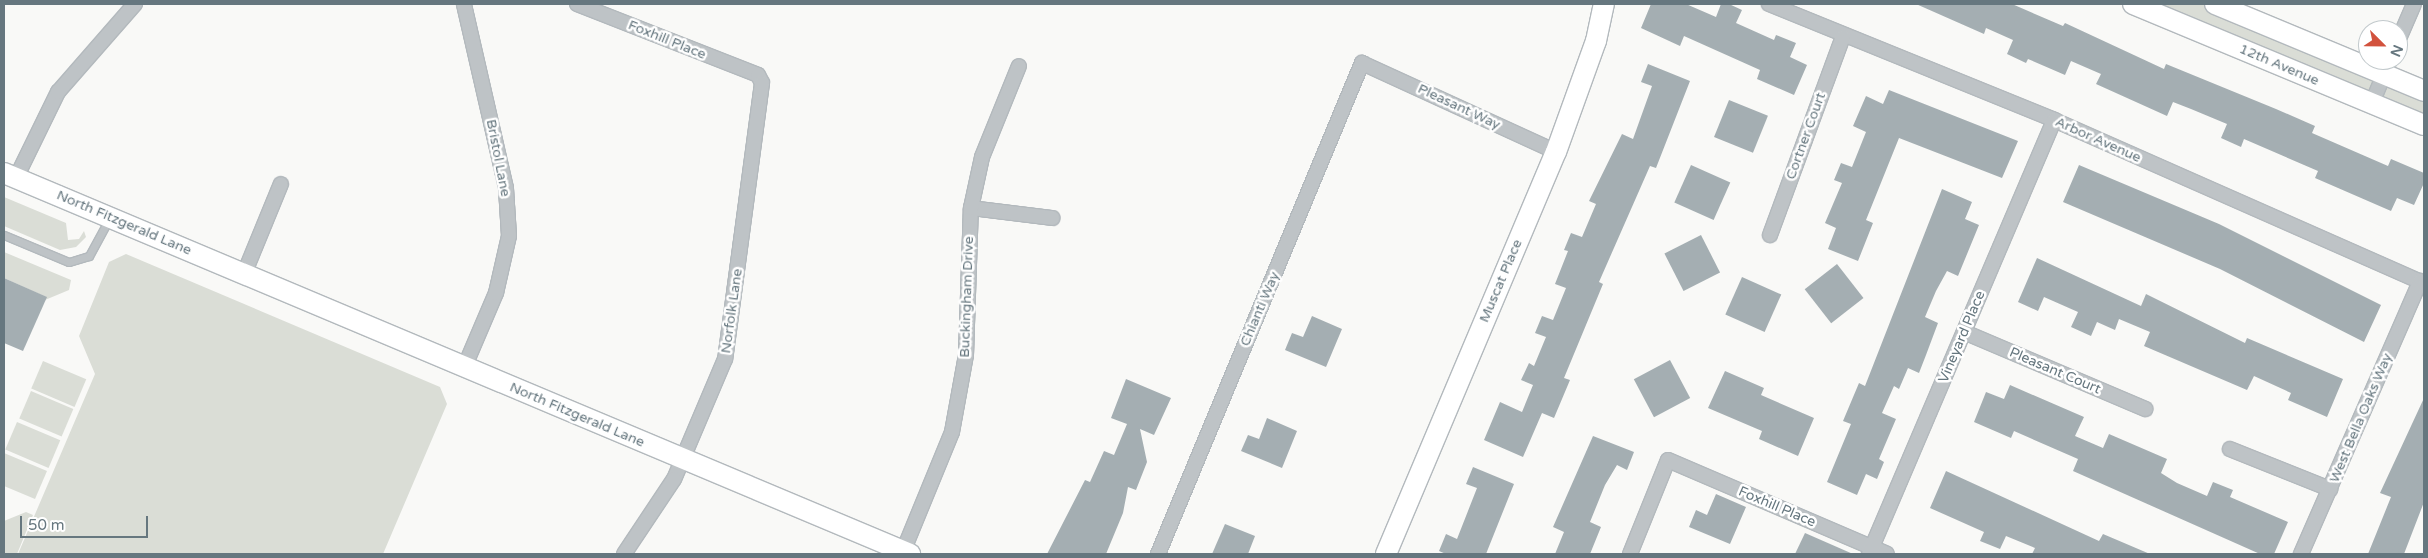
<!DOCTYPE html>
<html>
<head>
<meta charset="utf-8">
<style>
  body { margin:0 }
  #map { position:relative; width:2428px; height:558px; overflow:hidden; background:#f9f9f7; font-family:"Varela Round",sans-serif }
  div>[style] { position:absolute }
  .green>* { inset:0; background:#daddd6; transform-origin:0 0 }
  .building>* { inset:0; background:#a4aeb2; transform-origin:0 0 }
  .roads { filter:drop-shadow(1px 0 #b3b9bd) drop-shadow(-1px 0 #b3b9bd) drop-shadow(0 1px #b3b9bd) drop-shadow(0 -1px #b3b9bd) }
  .lane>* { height:7px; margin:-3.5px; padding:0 3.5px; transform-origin:3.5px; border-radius:3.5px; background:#bec3c6 }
  .street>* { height:14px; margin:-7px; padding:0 7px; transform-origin:7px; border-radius:7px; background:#bec3c6 }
  .secondary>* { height:20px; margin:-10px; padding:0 10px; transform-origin:10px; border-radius:10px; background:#fff }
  span { translate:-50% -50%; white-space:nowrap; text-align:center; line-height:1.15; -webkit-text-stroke:5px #fff; paint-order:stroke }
  .street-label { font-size:14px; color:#66777f }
  .frame { position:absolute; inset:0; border:5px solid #66777f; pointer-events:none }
  .north { position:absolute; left:2358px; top:20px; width:50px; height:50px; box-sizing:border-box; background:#fff; border:1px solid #c2c9cc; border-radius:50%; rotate:113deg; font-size:14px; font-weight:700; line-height:20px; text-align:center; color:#66777f }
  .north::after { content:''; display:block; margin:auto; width:18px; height:22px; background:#d2523d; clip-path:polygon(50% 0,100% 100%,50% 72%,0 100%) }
  .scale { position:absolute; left:20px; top:516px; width:128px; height:22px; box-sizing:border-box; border:2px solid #66777f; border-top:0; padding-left:6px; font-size:15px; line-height:18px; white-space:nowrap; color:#66777f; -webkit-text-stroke:4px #fff; paint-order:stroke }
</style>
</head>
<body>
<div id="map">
  <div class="green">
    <i style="clip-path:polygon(2133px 4px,2215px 4px,2424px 91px,2424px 126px)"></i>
    <i style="clip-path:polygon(4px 197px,66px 223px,68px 240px,79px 239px,84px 231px,86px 237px,76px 247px,60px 250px,4px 226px)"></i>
    <i style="clip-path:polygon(4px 252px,71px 280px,69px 290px,45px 300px,46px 297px,4px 278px)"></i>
    <i style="clip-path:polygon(126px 254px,440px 387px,447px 404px,383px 554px,18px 554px,95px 374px,79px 336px,109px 262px)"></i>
    <i style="left:43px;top:361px;width:47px;height:30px;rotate:23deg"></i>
    <i style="left:31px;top:391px;width:46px;height:30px;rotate:23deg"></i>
    <i style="left:17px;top:422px;width:47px;height:30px;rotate:23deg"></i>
    <i style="clip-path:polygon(4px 453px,47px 471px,35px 499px,4px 486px)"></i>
    <i style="clip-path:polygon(26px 512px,33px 515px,17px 554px,4px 554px,4px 521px)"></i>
  </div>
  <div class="building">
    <i style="clip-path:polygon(1651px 4px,1686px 4px,1716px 17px,1721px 4px,1729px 4px,1742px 10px,1736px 23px,1774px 40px,1776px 35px,1796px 43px,1790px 57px,1807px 65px,1794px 95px,1757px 79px,1760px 70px,1684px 36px,1680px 46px,1641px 28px)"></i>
    <i style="clip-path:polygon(1916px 4px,2012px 4px,2063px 26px,2065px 23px,2164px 69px,2166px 64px,2276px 109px,2315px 126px,2312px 133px,2388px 166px,2391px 159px,2424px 173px,2424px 183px,2414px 205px,2397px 198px,2391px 211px,2315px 178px,2318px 171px,2244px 139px,2241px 147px,2221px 138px,2227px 124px,2191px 109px,2173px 102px,2167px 116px,2096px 84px,2101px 74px,2071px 61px,2065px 75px,2028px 59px,2026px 63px,2007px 54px,2013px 40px,1986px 28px,1984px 34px)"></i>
    <i style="clip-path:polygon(1648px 64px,1690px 81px,1656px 168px,1650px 166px,1599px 282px,1603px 284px,1564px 378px,1570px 380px,1554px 418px,1542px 413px,1523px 457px,1484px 440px,1500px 402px,1522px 412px,1533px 385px,1521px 380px,1529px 363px,1534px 366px,1546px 337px,1535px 333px,1542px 316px,1553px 320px,1566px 288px,1555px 284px,1568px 251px,1564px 250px,1571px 233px,1582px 237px,1596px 204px,1589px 201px,1622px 134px,1633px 139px,1652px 86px,1641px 82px)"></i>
    <i style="clip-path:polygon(1889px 90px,2018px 141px,2002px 178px,1899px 138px,1866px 220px,1873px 223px,1858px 261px,1828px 249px,1836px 228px,1825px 223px,1842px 183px,1834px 180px,1841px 163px,1852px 167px,1866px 132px,1853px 126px,1866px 96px,1883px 104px)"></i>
    <i style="left:1729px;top:100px;width:42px;height:40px;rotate:22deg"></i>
    <i style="left:1691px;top:165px;width:43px;height:41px;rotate:24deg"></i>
    <i style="clip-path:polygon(2079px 165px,2219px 224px,2381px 305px,2364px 342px,2220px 269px,2063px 202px)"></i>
    <i style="clip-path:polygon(1942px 189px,1972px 202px,1965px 219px,1979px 225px,1958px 276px,1947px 271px,1936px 291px,1925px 317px,1938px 323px,1926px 355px,1919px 373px,1908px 368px,1899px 389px,1894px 386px,1882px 413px,1896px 419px,1879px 459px,1884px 462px,1877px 479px,1866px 474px,1857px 495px,1827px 482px,1851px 424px,1843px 421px,1859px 383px,1865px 386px)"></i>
    <i style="left:1701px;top:235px;width:42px;height:41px;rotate:63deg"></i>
    <i style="clip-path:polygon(2037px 258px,2141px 306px,2146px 294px,2245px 343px,2247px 338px,2343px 379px,2327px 417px,2288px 400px,2291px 393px,2254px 376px,2247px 390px,2144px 346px,2150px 332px,2119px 319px,2115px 330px,2097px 322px,2091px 336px,2071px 327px,2078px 312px,2044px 297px,2038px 311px,2018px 302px)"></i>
    <i style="left:1837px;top:264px;width:43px;height:41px;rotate:52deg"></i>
    <i style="left:1742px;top:277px;width:43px;height:41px;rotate:24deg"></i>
    <i style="clip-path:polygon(4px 278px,47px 297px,23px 351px,4px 343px)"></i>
    <i style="clip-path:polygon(1312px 316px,1342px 329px,1326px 367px,1285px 350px,1292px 333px,1303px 337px)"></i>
    <i style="left:1670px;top:360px;width:43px;height:41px;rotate:62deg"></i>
    <i style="clip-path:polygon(1725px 371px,1764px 388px,1761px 395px,1814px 418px,1798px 456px,1759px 439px,1762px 431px,1708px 408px)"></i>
    <i style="clip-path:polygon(1126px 379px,1171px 398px,1154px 435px,1140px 429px,1147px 462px,1136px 490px,1128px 487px,1123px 513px,1106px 554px,1047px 554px,1085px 480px,1090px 482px,1104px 451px,1114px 455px,1127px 424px,1111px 418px)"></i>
    <i style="clip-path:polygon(2010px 385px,2084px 417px,2075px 436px,2103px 448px,2109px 434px,2167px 459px,2161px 473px,2177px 483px,2207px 496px,2213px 482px,2233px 490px,2230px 497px,2288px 522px,2274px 554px,2260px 554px,2073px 471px,2078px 459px,2014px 431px,2011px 438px,1974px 422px,1986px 392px,2004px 399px)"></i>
    <i style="clip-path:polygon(2424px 398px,2424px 502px,2404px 554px,2368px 554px,2391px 497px,2380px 493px)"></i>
    <i style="clip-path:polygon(1267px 418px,1297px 431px,1282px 468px,1241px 451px,1248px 435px,1259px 439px)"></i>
    <i style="clip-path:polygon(1593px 436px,1634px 452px,1627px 470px,1617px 465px,1605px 485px,1590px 522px,1601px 527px,1590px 554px,1555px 554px,1564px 532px,1553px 527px)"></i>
    <i style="clip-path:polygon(1473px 467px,1514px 484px,1486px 554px,1446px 554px,1439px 551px,1446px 534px,1457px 539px,1477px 488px,1466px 484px)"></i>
    <i style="clip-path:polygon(1946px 471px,2099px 541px,2103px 534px,2150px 554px,2032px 554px,2035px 548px,2006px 536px,2000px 549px,1980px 541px,1984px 532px,1930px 508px)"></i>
    <i style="clip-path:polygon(1716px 494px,1746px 507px,1730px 544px,1689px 527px,1696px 510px,1707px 515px)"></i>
    <i style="clip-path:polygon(1225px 524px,1255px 536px,1248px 554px,1212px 554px)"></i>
    <i style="clip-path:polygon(1805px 533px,1853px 554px,1795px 554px)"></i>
  </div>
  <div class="roads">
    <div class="lane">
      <i style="left:4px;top:235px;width:70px;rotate:22.6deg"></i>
      <i style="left:69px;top:262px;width:21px;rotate:-17deg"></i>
      <i style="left:89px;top:256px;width:42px;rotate:-61.6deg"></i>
    </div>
    <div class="street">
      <i style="left:577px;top:4px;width:194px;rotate:21.4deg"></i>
      <i style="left:758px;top:75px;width:9px;rotate:63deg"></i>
      <i style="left:762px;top:83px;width:278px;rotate:97.6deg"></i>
      <i style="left:725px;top:359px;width:130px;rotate:113deg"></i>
      <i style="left:674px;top:479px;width:90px;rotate:123.7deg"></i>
      <i style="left:1769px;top:4px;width:308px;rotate:22.1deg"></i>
      <i style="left:2054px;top:120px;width:404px;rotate:23.8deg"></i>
      <i style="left:2398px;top:41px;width:40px;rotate:-66.6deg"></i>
      <i style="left:2372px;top:103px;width:47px;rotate:-67.3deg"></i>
      <i style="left:16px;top:178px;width:96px;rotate:-64deg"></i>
      <i style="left:58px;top:92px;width:117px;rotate:-48.8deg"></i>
      <i style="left:971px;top:208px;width:82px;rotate:7deg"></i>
      <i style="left:1770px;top:235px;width:211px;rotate:-69.8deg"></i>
      <i style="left:244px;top:274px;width:97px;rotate:-67.7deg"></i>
      <i style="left:1964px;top:332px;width:197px;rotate:23deg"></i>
      <i style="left:464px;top:368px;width:82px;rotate:-66.9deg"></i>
      <i style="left:496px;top:293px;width:58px;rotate:-77.2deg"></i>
      <i style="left:509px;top:236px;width:48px;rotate:-93.6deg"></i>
      <i style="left:506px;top:188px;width:189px;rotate:-102.9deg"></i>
      <i style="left:2230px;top:449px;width:108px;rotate:21.8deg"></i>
      <i style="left:902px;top:554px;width:132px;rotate:-67.7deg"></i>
      <i style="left:952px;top:432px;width:78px;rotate:-79.7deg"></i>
      <i style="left:966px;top:355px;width:147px;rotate:-88.1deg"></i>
      <i style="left:971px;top:208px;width:52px;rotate:-77.8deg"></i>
      <i style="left:982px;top:157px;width:98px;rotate:-67.9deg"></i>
      <i style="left:1158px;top:554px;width:532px;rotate:-67.44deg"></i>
      <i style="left:1362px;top:63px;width:213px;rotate:24.6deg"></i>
      <i style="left:1630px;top:554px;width:101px;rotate:-68deg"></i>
      <i style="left:1668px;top:460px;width:238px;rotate:23.2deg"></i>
      <i style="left:1869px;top:554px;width:472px;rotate:-66.9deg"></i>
      <i style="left:2301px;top:554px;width:298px;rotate:-66.4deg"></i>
    </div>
    <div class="secondary">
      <i style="left:2133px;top:4px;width:315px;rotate:22.6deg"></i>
      <i style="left:2215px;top:4px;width:226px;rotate:22.6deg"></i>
      <i style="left:4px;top:173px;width:983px;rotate:22.81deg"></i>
      <i style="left:1386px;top:554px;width:436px;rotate:-67.1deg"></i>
      <i style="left:1556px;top:152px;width:118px;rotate:-70.2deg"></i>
      <i style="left:1596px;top:41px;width:38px;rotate:-78deg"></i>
    </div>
  </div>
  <div class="street-label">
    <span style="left:667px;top:40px;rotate:22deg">Foxhill Place</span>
    <span style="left:2279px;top:65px;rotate:23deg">12th Avenue</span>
    <span style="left:1459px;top:107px;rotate:25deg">Pleasant Way</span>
    <span style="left:1806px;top:136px;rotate:-70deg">Cortner Court</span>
    <span style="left:2098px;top:140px;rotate:24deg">Arbor Avenue</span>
    <span style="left:498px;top:158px;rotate:79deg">Bristol Lane</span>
    <span style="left:124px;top:223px;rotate:23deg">North Fitzgerald Lane</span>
    <span style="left:1501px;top:281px;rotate:-67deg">Muscat Place</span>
    <span style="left:967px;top:297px;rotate:-88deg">Buckingham Drive</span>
    <span style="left:1260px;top:309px;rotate:-67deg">Chianti Way</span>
    <span style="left:732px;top:311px;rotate:-82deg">Norfolk Lane</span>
    <span style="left:1962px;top:337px;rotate:-67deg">Vineyard Place</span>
    <span style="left:2055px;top:371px;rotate:23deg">Pleasant Court</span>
    <span style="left:577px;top:415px;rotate:23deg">North Fitzgerald Lane</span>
    <span style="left:2361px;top:418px;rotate:-67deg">West Bella Oaks Way</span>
    <span style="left:1777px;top:507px;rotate:23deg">Foxhill Place</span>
  </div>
  <div class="frame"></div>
  <div class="north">N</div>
  <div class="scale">50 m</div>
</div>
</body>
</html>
